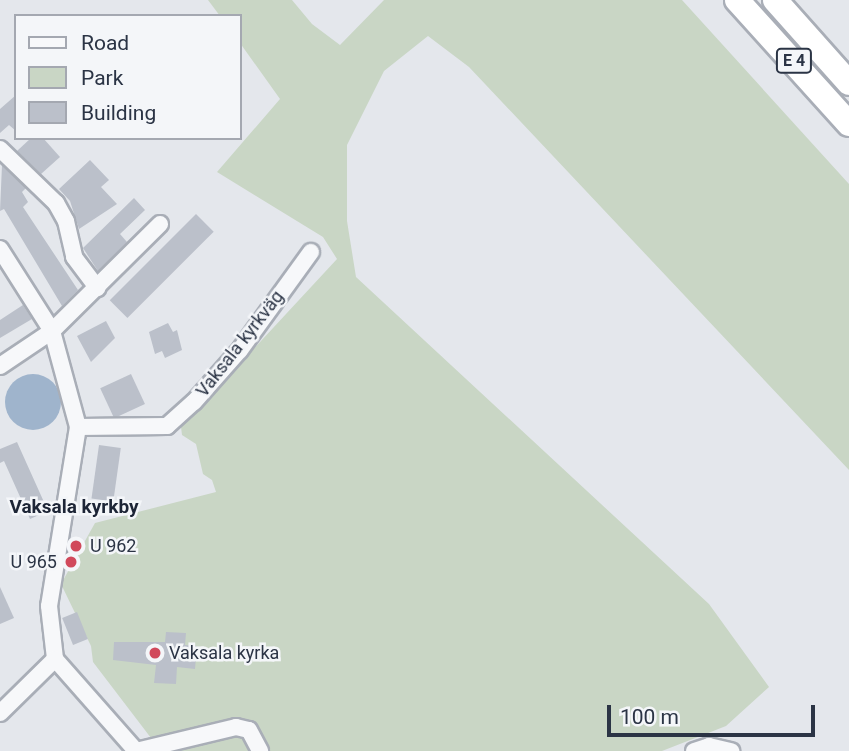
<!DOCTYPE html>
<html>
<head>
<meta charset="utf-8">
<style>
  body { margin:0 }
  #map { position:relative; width:849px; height:751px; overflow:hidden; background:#e4e7ec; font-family:Roboto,sans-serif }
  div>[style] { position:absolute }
  .green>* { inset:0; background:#c9d6c5 }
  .water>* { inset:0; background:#9fb4cc }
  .round { border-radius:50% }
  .building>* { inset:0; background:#bbc0ca; transform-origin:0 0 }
  .roads { filter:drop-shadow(2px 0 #a9aeb7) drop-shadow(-2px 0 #a9aeb7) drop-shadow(0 2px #a9aeb7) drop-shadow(0 -2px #a9aeb7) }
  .minor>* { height:16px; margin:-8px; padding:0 8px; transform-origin:8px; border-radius:8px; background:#f7f8fa }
  .highway>* { height:24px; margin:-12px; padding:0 12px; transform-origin:12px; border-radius:12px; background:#fff }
  .dots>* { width:19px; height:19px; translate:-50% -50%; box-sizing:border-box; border:4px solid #f4f6f9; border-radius:50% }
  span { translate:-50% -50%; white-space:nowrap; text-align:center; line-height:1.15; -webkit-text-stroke:5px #f4f6f9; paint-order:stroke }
  .shield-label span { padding:2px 5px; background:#f4f6f9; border:2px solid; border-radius:5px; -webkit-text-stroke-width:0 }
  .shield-label { font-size:16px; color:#2b3445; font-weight:700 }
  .street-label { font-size:18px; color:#2b3445 }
  .poi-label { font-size:18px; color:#2b3445 }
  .left { translate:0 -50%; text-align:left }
  .right { translate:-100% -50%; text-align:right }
  .neighbourhood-label { font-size:19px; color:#1d2536; font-weight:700 }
  .legend { position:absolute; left:14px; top:14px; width:228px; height:126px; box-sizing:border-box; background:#f4f6f9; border:2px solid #a4a8b1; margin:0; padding:9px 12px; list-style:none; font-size:21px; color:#2b3445 }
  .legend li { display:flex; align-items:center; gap:14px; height:35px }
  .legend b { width:35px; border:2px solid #a4a8b1 }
  .scale { position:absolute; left:607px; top:705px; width:208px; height:32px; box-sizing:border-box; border:4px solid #2b3445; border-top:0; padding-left:9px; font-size:21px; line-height:24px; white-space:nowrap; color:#2b3445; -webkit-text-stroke:5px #f4f6f9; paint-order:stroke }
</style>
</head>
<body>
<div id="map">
  <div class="green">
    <i style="clip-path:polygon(208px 0,292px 0,312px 24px,340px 45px,384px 0,682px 0,849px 184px,849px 470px,469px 67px,428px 36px,384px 71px,347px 145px,347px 221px,356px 277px,709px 604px,769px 687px,726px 726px,662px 751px,149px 751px,227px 724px,151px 738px,93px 662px,91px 646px,61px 584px,95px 523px,216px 492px,212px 480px,203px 474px,196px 444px,182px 435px,181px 427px,337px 259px,323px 237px,217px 172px,280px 99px,240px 43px,240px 16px,220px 16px)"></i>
  </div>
  <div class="water">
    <i class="round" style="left:5px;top:374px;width:56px;height:56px"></i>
  </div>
  <div class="building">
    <i style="clip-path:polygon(16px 95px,16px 131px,9px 125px,0 133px,0 109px)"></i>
    <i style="clip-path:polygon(31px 138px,43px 138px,60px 157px,41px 174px,17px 151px)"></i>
    <i style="clip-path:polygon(90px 160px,109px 180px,101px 187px,117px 204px,79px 229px,70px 201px,59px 189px)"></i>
    <i style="clip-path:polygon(2px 165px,26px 188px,22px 192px,28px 202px,23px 207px,78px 290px,62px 306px,4px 209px,0 211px)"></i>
    <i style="clip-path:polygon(134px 198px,145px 210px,120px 234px,127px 242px,98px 271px,83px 248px)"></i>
    <i style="left:196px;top:214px;width:25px;height:122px;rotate:45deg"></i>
    <i style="clip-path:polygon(23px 305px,32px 319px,0 338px,0 320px)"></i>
    <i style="clip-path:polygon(106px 321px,115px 338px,91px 362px,77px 336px)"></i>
    <i style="clip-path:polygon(168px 323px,173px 332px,177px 330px,182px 350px,165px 358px,162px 351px,155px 354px,149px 332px)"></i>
    <i style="left:131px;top:374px;width:33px;height:34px;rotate:65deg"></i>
    <i style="clip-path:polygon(17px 442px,48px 511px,30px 519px,4px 461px,0 463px,0 449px)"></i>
    <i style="left:99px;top:445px;width:22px;height:54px;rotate:8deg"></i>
    <i style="clip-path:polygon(0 587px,14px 618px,0 624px)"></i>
    <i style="left:77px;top:612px;width:29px;height:16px;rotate:68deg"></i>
    <i style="clip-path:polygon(166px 632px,186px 633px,185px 645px,197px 646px,195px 669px,177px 667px,176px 684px,154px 683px,156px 665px,113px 660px,114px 642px,165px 642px)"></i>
  </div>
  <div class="roads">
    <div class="minor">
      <i style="left:0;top:149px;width:78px;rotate:44deg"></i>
      <i style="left:56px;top:203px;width:21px;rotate:61deg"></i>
      <i style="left:66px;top:221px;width:37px;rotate:77deg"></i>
      <i style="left:74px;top:257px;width:39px;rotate:53deg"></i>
      <i style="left:0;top:249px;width:97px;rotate:57.6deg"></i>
      <i style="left:52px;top:331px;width:99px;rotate:74.8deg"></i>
      <i style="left:78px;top:427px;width:181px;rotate:99.2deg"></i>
      <i style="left:49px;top:606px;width:53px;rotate:83.5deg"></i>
      <i style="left:55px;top:659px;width:77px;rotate:135.5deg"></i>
      <i style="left:0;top:366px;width:63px;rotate:-33.9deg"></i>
      <i style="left:52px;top:331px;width:152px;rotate:-44.7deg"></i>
      <i style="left:78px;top:427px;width:89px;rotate:-0.6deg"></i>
      <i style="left:167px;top:426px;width:36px;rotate:-42deg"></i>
      <i style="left:194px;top:402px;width:69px;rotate:-48.5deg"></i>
      <i style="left:240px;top:350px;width:121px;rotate:-54.1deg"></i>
      <i style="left:55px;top:659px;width:123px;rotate:48.6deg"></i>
      <i style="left:136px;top:751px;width:103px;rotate:-13.5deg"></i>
      <i style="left:236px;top:727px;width:13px;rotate:13deg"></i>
      <i style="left:249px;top:730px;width:24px;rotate:62deg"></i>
      <i style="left:694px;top:751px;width:16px;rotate:-18deg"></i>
      <i style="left:709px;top:746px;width:23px;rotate:13deg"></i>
    </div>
    <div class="highway">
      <i style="left:737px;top:0;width:167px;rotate:47.9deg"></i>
      <i style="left:775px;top:0;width:111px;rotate:48.3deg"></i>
    </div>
  </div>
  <div class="dots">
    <i style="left:76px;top:546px;background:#d1495b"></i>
    <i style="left:71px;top:562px;background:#d1495b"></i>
    <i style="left:155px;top:653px;background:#d1495b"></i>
  </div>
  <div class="shield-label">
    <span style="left:794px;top:61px">E 4</span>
  </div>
  <div class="street-label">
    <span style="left:240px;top:344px;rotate:-52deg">Vaksala kyrkväg</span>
  </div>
  <div class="poi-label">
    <span class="left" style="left:90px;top:546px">U 962</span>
    <span class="right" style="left:57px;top:562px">U 965</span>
    <span class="left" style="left:169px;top:653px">Vaksala kyrka</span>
  </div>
  <div class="neighbourhood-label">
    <span style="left:74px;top:507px">Vaksala kyrkby</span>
  </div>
  <ul class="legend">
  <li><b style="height:9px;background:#f7f8fa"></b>Road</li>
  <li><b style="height:19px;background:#c9d6c5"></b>Park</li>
  <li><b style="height:19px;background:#bbc0ca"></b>Building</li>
  </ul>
  <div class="scale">100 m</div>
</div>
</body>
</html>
